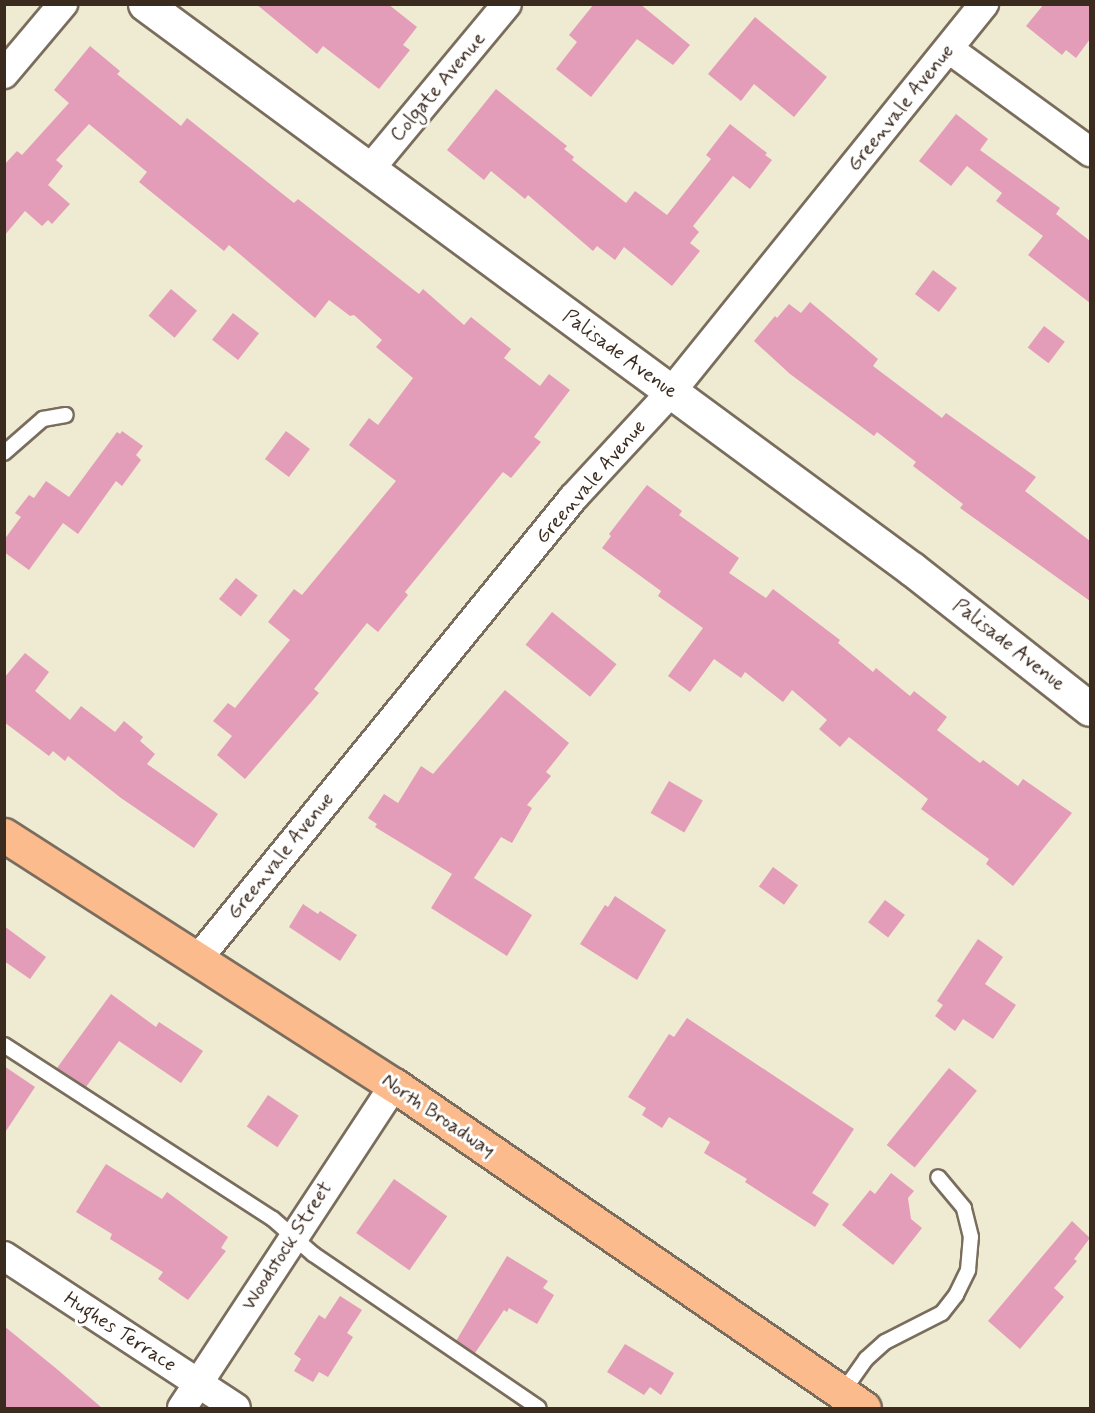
<!DOCTYPE html>
<html>
<head>
<meta charset="utf-8">
<style>
  body { margin:0 }
  #map { position:relative; width:1095px; height:1413px; overflow:hidden; background:#efead2; font-family:Mynerve,sans-serif }
  div>[style] { position:absolute }
  .building>* { inset:0; background:#e49db8; transform-origin:0 0 }
  .roads { filter:drop-shadow(2px 0 #7a6d5d) drop-shadow(-2px 0 #7a6d5d) drop-shadow(0 2px #7a6d5d) drop-shadow(0 -2px #7a6d5d) }
  .service>* { height:14px; margin:-7px; padding:0 7px; transform-origin:7px; border-radius:7px; background:#fff }
  .minor>* { height:28px; margin:-14px; padding:0 14px; transform-origin:14px; border-radius:14px; background:#fff }
  .tertiary>* { height:33px; margin:-16.5px; padding:0 16.5px; transform-origin:16.5px; border-radius:16.5px; background:#fff }
  .primary>* { height:33px; margin:-16.5px; padding:0 16.5px; transform-origin:16.5px; border-radius:16.5px; background:#fbbb8d }
  span { translate:-50% -50%; white-space:nowrap; text-align:center; line-height:1.15; -webkit-text-stroke:6px #fff; paint-order:stroke }
  .street-label { font-size:20px; color:#3b2a1e }
  .frame { position:absolute; inset:0; border:6px solid #3b2a1e; pointer-events:none }
</style>
</head>
<body>
<div id="map">
  <div class="building">
    <i style="clip-path:polygon(256px 4px,388px 4px,417px 27px,403px 45px,410px 50px,379px 89px,323px 46px,317px 54px)"></i>
    <i style="clip-path:polygon(594px 4px,640px 4px,690px 45px,673px 65px,637px 39px,591px 97px,556px 69px,577px 42px,569px 35px)"></i>
    <i style="clip-path:polygon(1044px 4px,1090px 4px,1090px 39px,1076px 58px,1066px 50px,1062px 55px,1026px 26px)"></i>
    <i style="clip-path:polygon(755px 17px,827px 77px,794px 117px,754px 84px,741px 101px,708px 74px)"></i>
    <i style="clip-path:polygon(90px 46px,120px 71px,117px 74px,181px 126px,187px 118px,294px 203px,298px 199px,419px 294px,423px 289px,464px 325px,471px 317px,511px 349px,504px 358px,540px 386px,549px 374px,570px 390px,534px 437px,541px 442px,511px 478px,503px 472px,405px 592px,408px 595px,378px 632px,367px 623px,314px 689px,319px 693px,245px 779px,217px 755px,232px 736px,213px 721px,228px 703px,235px 708px,290px 640px,268px 622px,294px 589px,302px 595px,396px 481px,349px 445px,369px 418px,378px 425px,413px 378px,376px 347px,382px 340px,354px 315px,350px 316px,329px 300px,315px 318px,229px 245px,224px 251px,139px 182px,147px 172px,89px 124px,56px 160px,63px 166px,48px 185px,70px 204px,52px 224px,48px 220px,42px 226px,25px 211px,4px 236px,4px 165px,17px 151px,22px 155px,69px 103px,54px 90px)"></i>
    <i style="clip-path:polygon(496px 89px,567px 146px,564px 149px,574px 157px,572px 160px,626px 203px,635px 191px,667px 215px,711px 159px,706px 155px,730px 124px,767px 153px,765px 155px,772px 160px,750px 189px,733px 176px,693px 226px,699px 232px,690px 243px,700px 251px,672px 286px,624px 247px,615px 260px,597px 246px,593px 251px,528px 195px,525px 199px,491px 171px,484px 180px,447px 150px)"></i>
    <i style="clip-path:polygon(956px 114px,988px 139px,980px 150px,1060px 208px,1056px 214px,1090px 241px,1090px 303px,1028px 255px,1043px 236px,996px 201px,1002px 193px,967px 166px,951px 186px,919px 161px)"></i>
    <i style="left:933px;top:270px;width:30px;height:30px;rotate:37deg"></i>
    <i style="left:171px;top:289px;width:34px;height:35px;rotate:40deg"></i>
    <i style="clip-path:polygon(810px 302px,878px 359px,873px 366px,942px 418px,946px 413px,1036px 477px,1025px 491px,1090px 541px,1090px 601px,960px 508px,963px 504px,913px 466px,916px 462px,877px 432px,874px 436px,790px 374px,754px 341px,775px 316px,777px 318px,789px 304px,801px 313px)"></i>
    <i style="left:233px;top:313px;width:33px;height:34px;rotate:38deg"></i>
    <i style="left:1044px;top:326px;width:26px;height:27px;rotate:37deg"></i>
    <i style="clip-path:polygon(122px 431px,143px 446px,136px 455px,141px 460px,122px 486px,116px 481px,78px 534px,63px 523px,29px 570px,4px 552px,4px 540px,21px 517px,15px 513px,29px 495px,34px 498px,46px 481px,69px 497px,117px 432px,120px 434px)"></i>
    <i style="left:286px;top:431px;width:30px;height:35px;rotate:37deg"></i>
    <i style="clip-path:polygon(647px 485px,682px 511px,679px 515px,739px 558px,729px 573px,766px 598px,773px 589px,840px 640px,838px 643px,873px 672px,876px 668px,910px 696px,914px 691px,947px 717px,937px 730px,980px 763px,983px 760px,1018px 786px,1023px 779px,1072px 813px,1013px 886px,986px 864px,989px 859px,921px 809px,928px 799px,849px 737px,840px 747px,819px 729px,827px 720px,792px 690px,783px 702px,745px 672px,741px 678px,714px 659px,690px 692px,668px 676px,703px 628px,658px 596px,661px 591px,602px 548px,611px 536px,609px 534px)"></i>
    <i style="left:236px;top:578px;width:28px;height:27px;rotate:39deg"></i>
    <i style="left:552px;top:612px;width:83px;height:42px;rotate:39deg"></i>
    <i style="clip-path:polygon(25px 653px,49px 672px,35px 691px,70px 720px,81px 706px,115px 732px,124px 721px,143px 737px,140px 741px,155px 754px,147px 764px,218px 814px,194px 848px,121px 798px,68px 756px,65px 761px,53px 751px,49px 756px,4px 722px,4px 678px)"></i>
    <i style="clip-path:polygon(505px 690px,569px 743px,546px 772px,551px 776px,527px 805px,532px 808px,512px 843px,501px 837px,474px 878px,532px 915px,507px 956px,431px 908px,452px 874px,375px 827px,377px 824px,368px 818px,384px 794px,398px 803px,421px 766px,433px 774px)"></i>
    <i style="left:669px;top:781px;width:39px;height:37px;rotate:30deg"></i>
    <i style="left:773px;top:867px;width:31px;height:24px;rotate:36deg"></i>
    <i style="clip-path:polygon(615px 896px,666px 930px,637px 980px,580px 944px,605px 905px,608px 907px)"></i>
    <i style="left:885px;top:900px;width:25px;height:28px;rotate:37deg"></i>
    <i style="clip-path:polygon(303px 904px,318px 914px,320px 911px,357px 935px,340px 961px,289px 927px)"></i>
    <i style="clip-path:polygon(4px 926px,46px 957px,30px 979px,4px 961px)"></i>
    <i style="clip-path:polygon(978px 939px,1003px 957px,985px 984px,1016px 1005px,993px 1039px,963px 1019px,955px 1031px,935px 1016px,943px 1005px,937px 1001px)"></i>
    <i style="clip-path:polygon(111px 994px,156px 1027px,159px 1022px,203px 1051px,181px 1083px,119px 1041px,86px 1087px,57px 1068px)"></i>
    <i style="clip-path:polygon(687px 1018px,854px 1129px,812px 1193px,829px 1204px,815px 1227px,745px 1182px,747px 1179px,704px 1153px,710px 1142px,669px 1117px,662px 1128px,642px 1115px,646px 1108px,628px 1097px,669px 1034px,674px 1037px)"></i>
    <i style="clip-path:polygon(4px 1066px,35px 1087px,4px 1134px)"></i>
    <i style="left:949px;top:1068px;width:36px;height:99px;rotate:39deg"></i>
    <i style="left:268px;top:1095px;width:37px;height:38px;rotate:34deg"></i>
    <i style="clip-path:polygon(106px 1164px,162px 1199px,167px 1192px,228px 1237px,221px 1248px,226px 1251px,188px 1300px,158px 1279px,163px 1272px,110px 1239px,112px 1234px,76px 1212px)"></i>
    <i style="clip-path:polygon(891px 1173px,914px 1191px,908px 1198px,911px 1219px,922px 1228px,893px 1265px,842px 1225px,870px 1190px,875px 1194px)"></i>
    <i style="left:394px;top:1179px;width:65px;height:66px;rotate:35deg"></i>
    <i style="clip-path:polygon(1072px 1221px,1090px 1238px,1074px 1259px,1077px 1261px,1054px 1288px,1064px 1297px,1020px 1349px,988px 1321px)"></i>
    <i style="clip-path:polygon(507px 1256px,548px 1281px,543px 1288px,554px 1295px,537px 1324px,509px 1308px,507px 1312px,504px 1310px,475px 1353px,456px 1341px)"></i>
    <i style="clip-path:polygon(340px 1296px,362px 1310px,347px 1333px,353px 1337px,328px 1377px,319px 1372px,313px 1382px,294px 1371px,301px 1359px,294px 1354px,319px 1315px,325px 1319px)"></i>
    <i style="clip-path:polygon(4px 1326px,58px 1370px,102px 1408px,4px 1408px)"></i>
    <i style="clip-path:polygon(625px 1344px,674px 1373px,661px 1395px,650px 1387px,644px 1395px,607px 1372px)"></i>
  </div>
  <div class="roads">
    <div class="service">
      <i style="left:4px;top:453px;width:52px;rotate:-41.1deg"></i>
      <i style="left:43px;top:419px;width:23px;rotate:-10deg"></i>
      <i style="left:4px;top:1045px;width:320px;rotate:32.9deg"></i>
      <i style="left:273px;top:1219px;width:53px;rotate:41.2deg"></i>
      <i style="left:313px;top:1254px;width:273px;rotate:34.3deg"></i>
      <i style="left:842px;top:1393px;width:42px;rotate:-54.8deg"></i>
      <i style="left:866px;top:1359px;width:25px;rotate:-42deg"></i>
      <i style="left:885px;top:1342px;width:64px;rotate:-27deg"></i>
      <i style="left:942px;top:1313px;width:23px;rotate:-52deg"></i>
      <i style="left:956px;top:1295px;width:28px;rotate:-64deg"></i>
      <i style="left:968px;top:1270px;width:33px;rotate:-85deg"></i>
      <i style="left:971px;top:1237px;width:30px;rotate:-104deg"></i>
      <i style="left:964px;top:1208px;width:40px;rotate:-130deg"></i>
    </div>
    <div class="minor">
      <i style="left:949px;top:49px;width:175px;rotate:36.1deg"></i>
      <i style="left:4px;top:74px;width:92px;rotate:-49.9deg"></i>
      <i style="left:370px;top:169px;width:214px;rotate:-50.3deg"></i>
      <i style="left:197px;top:960px;width:596px;rotate:-50.86deg"></i>
      <i style="left:573px;top:498px;width:144px;rotate:-47.2deg"></i>
      <i style="left:671px;top:392px;width:499px;rotate:-51.1deg"></i>
      <i style="left:4px;top:1256px;width:277px;rotate:33.2deg"></i>
      <i style="left:182px;top:1408px;width:386px;rotate:-56.7deg"></i>
    </div>
    <div class="tertiary">
      <i style="left:145px;top:4px;width:953px;rotate:36.38deg"></i>
      <i style="left:912px;top:569px;width:226px;rotate:38.2deg"></i>
    </div>
    <div class="primary">
      <i style="left:4px;top:835px;width:463px;rotate:32.7deg"></i>
      <i style="left:394px;top:1085px;width:570px;rotate:34.5deg"></i>
    </div>
  </div>
  <div class="street-label">
    <span style="left:438px;top:87px;rotate:-50deg">Colgate Avenue</span>
    <span style="left:901px;top:108px;rotate:-51deg">Greenvale Avenue</span>
    <span style="left:620px;top:354px;rotate:36deg">Palisade Avenue</span>
    <span style="left:591px;top:482px;rotate:-49deg">Greenvale Avenue</span>
    <span style="left:1009px;top:645px;rotate:38deg">Palisade Avenue</span>
    <span style="left:281px;top:856px;rotate:-51deg">Greenvale Avenue</span>
    <span style="left:438px;top:1116px;rotate:34deg">North Broadway</span>
    <span style="left:287px;top:1246px;rotate:-57deg">Woodstock Street</span>
    <span style="left:120px;top:1332px;rotate:33deg">Hughes Terrace</span>
  </div>
  <div class="frame"></div>
</div>
</body>
</html>
